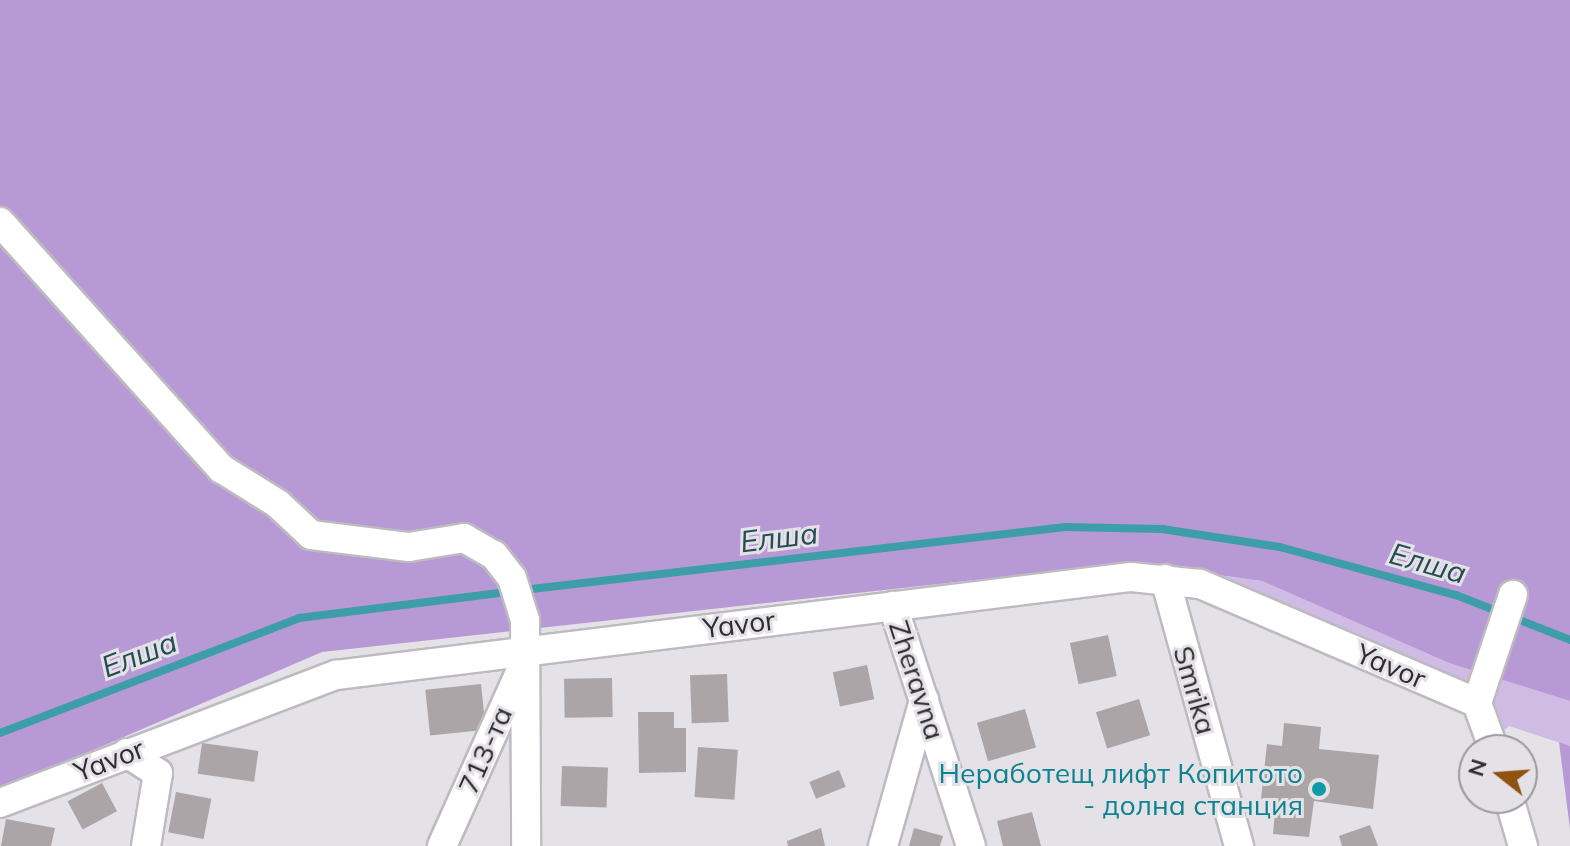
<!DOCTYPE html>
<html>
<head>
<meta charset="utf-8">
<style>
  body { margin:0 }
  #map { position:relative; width:1570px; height:846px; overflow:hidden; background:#e4e1e7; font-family:Mulish,sans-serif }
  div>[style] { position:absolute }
  .green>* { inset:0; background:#cfbbe4 }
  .forest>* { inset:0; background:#b79ad5 }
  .stream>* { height:8px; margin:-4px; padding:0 4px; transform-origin:4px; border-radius:4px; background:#3d9da9 }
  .building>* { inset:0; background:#aba5a8; transform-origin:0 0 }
  .roads { filter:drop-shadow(2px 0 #bdbac0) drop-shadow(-2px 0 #bdbac0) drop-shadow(0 2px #bdbac0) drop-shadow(0 -2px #bdbac0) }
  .street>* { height:28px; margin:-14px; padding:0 14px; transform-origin:14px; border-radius:14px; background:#fff }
  .dots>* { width:22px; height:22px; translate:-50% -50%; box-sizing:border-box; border:4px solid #e4e1e7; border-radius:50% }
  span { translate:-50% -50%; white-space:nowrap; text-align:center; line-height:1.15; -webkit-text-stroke:6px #e4e1e7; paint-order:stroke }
  .street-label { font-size:28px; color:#2d2c2e }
  .culture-label { font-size:28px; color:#0d838f }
  .right { translate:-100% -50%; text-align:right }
  .water-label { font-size:30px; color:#234e54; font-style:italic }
  .north { position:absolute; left:1458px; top:734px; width:80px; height:80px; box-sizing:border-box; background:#e4e1e7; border:2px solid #9b999d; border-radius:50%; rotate:287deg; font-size:22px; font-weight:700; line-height:32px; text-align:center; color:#2d2c2e }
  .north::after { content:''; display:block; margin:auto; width:28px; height:36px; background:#8d530f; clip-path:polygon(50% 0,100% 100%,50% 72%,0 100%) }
</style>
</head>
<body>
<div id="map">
  <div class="green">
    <i style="clip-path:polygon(1222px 576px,1262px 581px,1449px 663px,1570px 701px,1570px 746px,1509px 726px,1491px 741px,1488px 691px,1375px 658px,1200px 584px)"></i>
  </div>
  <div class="forest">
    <i style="clip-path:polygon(0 0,1570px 0,1570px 701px,1449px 663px,1262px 581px,1130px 563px,322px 652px,0 790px)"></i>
    <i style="clip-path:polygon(1559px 742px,1570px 746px,1570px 829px)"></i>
  </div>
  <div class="stream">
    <i style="left:523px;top:590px;width:546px;rotate:-6.63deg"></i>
    <i style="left:1065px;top:527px;width:97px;rotate:1.2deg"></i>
    <i style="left:1162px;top:529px;width:119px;rotate:8.7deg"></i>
    <i style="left:1280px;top:547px;width:182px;rotate:15.3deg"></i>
    <i style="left:1456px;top:595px;width:123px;rotate:21.5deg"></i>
    <i style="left:0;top:733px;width:320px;rotate:-21deg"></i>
    <i style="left:299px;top:618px;width:212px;rotate:-7.1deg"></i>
  </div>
  <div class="building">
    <i style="left:1108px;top:635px;width:42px;height:39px;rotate:78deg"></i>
    <i style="left:867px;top:665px;width:35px;height:35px;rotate:78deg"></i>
    <i style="left:727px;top:674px;width:48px;height:37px;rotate:88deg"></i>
    <i style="left:612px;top:678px;width:39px;height:48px;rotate:89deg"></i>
    <i style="left:481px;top:684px;width:46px;height:56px;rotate:84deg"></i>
    <i style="left:1139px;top:699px;width:38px;height:45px;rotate:73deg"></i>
    <i style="left:1025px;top:709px;width:40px;height:50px;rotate:74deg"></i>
    <i style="clip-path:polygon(638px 712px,674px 712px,674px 728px,686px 728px,686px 772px,639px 773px)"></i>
    <i style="clip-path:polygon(1284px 723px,1321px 727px,1319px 749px,1379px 755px,1373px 809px,1314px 801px,1309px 837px,1273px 834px,1276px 800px,1261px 799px,1267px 744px,1282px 746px)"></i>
    <i style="left:202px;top:743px;width:57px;height:31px;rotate:8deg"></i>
    <i style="left:698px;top:747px;width:40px;height:50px;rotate:4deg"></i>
    <i style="left:562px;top:766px;width:46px;height:40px;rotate:2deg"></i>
    <i style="left:839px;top:770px;width:18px;height:32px;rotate:68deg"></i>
    <i style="left:102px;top:783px;width:32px;height:39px;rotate:62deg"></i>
    <i style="left:176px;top:792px;width:36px;height:41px;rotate:11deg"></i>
    <i style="clip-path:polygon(1032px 812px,1041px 846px,1003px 846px,997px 821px)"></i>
    <i style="clip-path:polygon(6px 819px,55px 828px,51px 846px,1px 846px)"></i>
    <i style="clip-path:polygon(1370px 825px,1378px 846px,1342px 846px,1339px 836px)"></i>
    <i style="clip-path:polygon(821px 828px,825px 846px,788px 846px,787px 841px)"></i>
    <i style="clip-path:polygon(914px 828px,943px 836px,940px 846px,909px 846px)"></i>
  </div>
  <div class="roads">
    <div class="street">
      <i style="left:0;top:222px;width:332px;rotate:48.1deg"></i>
      <i style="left:222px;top:469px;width:66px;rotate:32deg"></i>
      <i style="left:278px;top:504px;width:45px;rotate:43.2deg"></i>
      <i style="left:311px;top:535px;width:99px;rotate:7deg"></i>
      <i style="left:409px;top:547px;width:56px;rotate:-9.3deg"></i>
      <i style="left:464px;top:538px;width:34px;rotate:30deg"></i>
      <i style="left:494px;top:555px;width:29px;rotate:52deg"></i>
      <i style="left:512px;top:578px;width:44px;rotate:72.8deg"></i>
      <i style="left:525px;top:620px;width:226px;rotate:89.7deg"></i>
      <i style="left:1165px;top:579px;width:277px;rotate:74.5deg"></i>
      <i style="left:893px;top:606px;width:252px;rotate:72deg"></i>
      <i style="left:1477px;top:703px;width:114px;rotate:-71.6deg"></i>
      <i style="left:1477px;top:703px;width:50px;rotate:70.1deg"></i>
      <i style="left:127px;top:753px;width:37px;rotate:33deg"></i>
      <i style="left:158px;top:773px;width:74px;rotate:99.3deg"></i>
      <i style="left:1509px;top:798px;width:50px;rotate:73.7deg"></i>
      <i style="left:0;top:803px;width:360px;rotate:-20.9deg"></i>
      <i style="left:336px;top:675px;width:801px;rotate:-7.03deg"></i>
      <i style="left:1131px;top:577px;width:69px;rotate:5.8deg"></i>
      <i style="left:1200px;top:584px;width:301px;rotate:23.2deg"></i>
      <i style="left:442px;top:846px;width:197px;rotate:-65.8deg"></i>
      <i style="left:883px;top:846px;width:152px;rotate:-74.3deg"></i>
    </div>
  </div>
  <div class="dots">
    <i style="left:1319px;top:789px;background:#0f9aa8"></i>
  </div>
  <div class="street-label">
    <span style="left:739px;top:624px;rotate:-7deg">Yavor</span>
    <span style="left:1391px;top:666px;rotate:23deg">Yavor</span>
    <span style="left:917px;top:680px;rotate:72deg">Zheravna</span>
    <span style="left:1195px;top:690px;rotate:74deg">Smrika</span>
    <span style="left:485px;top:750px;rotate:-66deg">713-та</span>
    <span style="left:109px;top:760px;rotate:-21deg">Yavor</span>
  </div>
  <div class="culture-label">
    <span class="right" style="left:1303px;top:789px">Неработещ лифт Копитото<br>- долна станция</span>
  </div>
  <div class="water-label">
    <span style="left:779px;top:537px;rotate:-7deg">Елша</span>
    <span style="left:1428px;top:563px;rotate:16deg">Елша</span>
    <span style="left:139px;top:654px;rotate:-21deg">Елша</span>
  </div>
  <div class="north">N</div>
</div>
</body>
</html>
